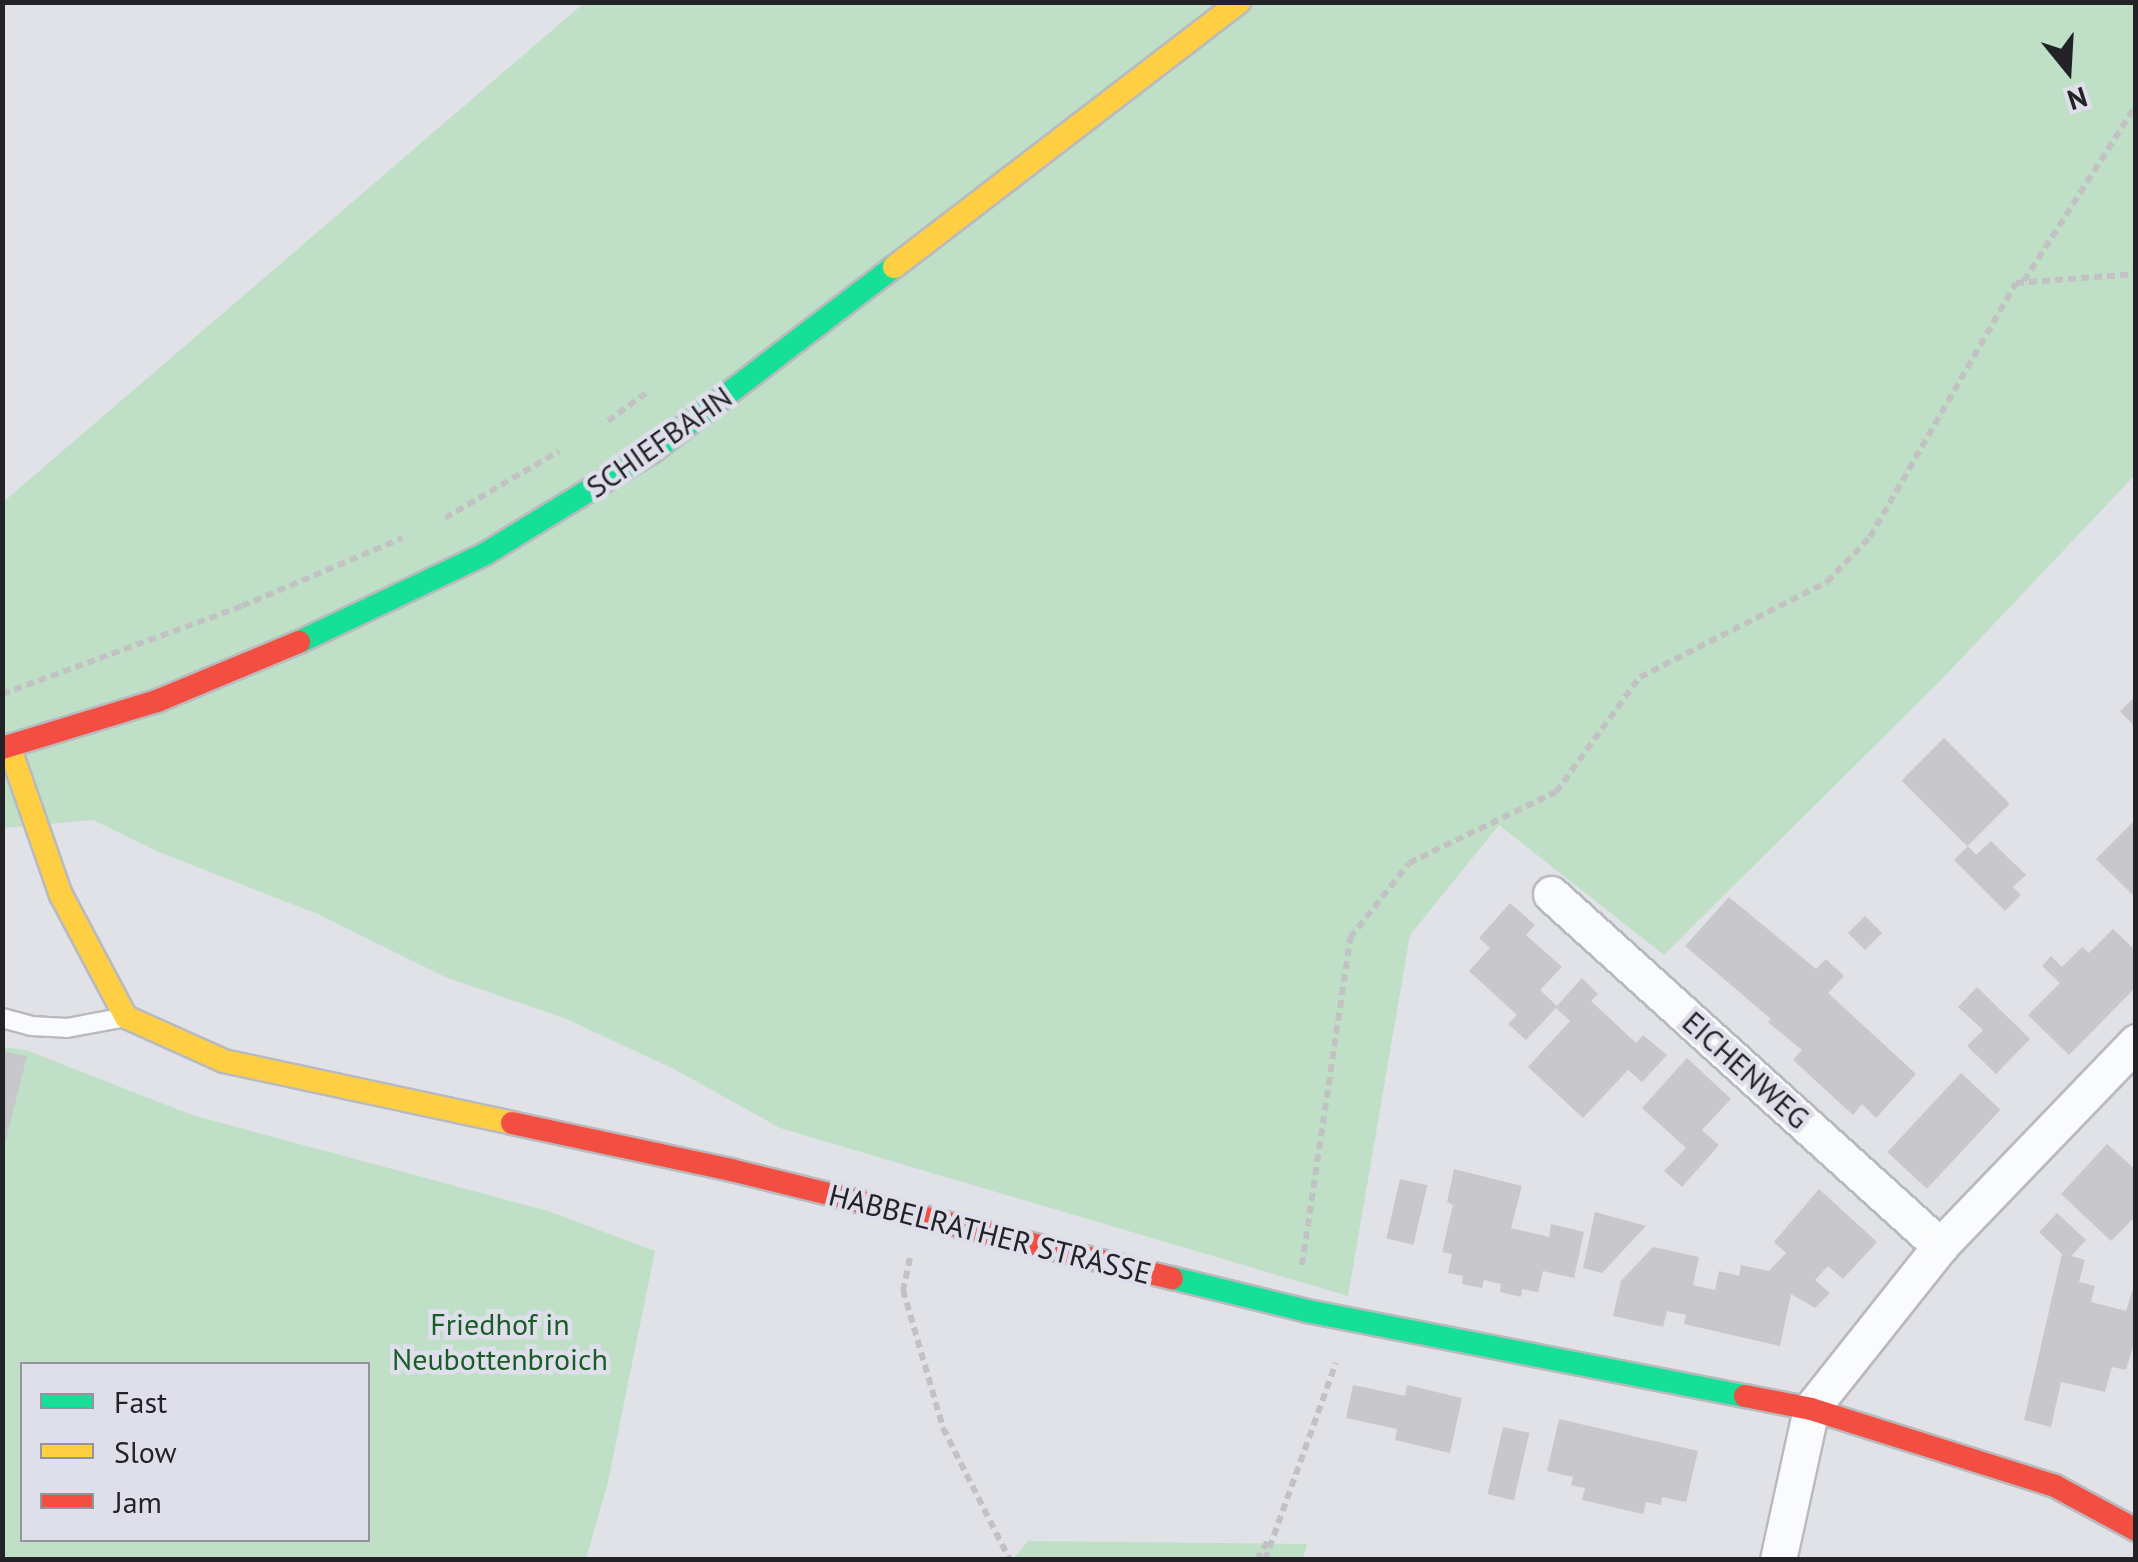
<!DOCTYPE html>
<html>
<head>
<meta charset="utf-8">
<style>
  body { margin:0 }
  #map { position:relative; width:2138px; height:1562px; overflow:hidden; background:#e1e2e8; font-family:"PT Sans",sans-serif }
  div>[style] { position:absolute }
  .green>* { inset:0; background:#bfe0c6 }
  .building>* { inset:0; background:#c8c7cb; transform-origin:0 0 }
  .path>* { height:6px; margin-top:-3px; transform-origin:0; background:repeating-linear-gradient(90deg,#c2c2c4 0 8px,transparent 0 13px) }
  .roads { filter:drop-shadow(2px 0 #b9babe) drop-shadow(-2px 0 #b9babe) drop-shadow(0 2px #b9babe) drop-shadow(0 -2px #b9babe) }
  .lane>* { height:18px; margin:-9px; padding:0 9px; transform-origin:9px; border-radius:9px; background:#fafbfc }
  .street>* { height:35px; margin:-17.5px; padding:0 17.5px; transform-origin:17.5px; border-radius:17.5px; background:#fafbfc }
  .fast>* { height:22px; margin:-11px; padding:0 11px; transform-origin:11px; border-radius:11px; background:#16e098 }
  .slow>* { height:22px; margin:-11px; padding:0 11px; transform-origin:11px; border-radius:11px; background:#ffcf43 }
  .jam>* { height:22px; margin:-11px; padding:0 11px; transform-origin:11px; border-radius:11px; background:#f24e42 }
  span { translate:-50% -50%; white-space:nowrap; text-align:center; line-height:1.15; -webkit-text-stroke:9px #dedfeb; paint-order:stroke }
  .street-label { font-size:30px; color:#232327 }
  .park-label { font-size:30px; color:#195c28 }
  .frame { position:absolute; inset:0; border:5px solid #232327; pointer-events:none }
  .legend { position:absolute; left:20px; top:1362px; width:350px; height:180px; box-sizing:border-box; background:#dedfeb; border:2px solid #93949d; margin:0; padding:12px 18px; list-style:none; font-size:30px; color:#232327 }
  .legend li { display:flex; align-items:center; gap:20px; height:50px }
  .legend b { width:50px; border:2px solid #93949d }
  .north { position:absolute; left:2018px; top:20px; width:100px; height:100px; -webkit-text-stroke:8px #dedfeb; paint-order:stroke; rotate:162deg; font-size:28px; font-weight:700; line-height:40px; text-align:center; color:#232327 }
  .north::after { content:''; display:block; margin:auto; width:35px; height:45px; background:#232327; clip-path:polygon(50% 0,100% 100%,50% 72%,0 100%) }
</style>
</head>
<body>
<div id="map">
  <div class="green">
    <i style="clip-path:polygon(584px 3px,2135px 3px,2135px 475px,1940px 681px,1664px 955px,1499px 825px,1410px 935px,1348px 1296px,780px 1128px,674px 1069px,564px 1018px,445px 977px,320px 915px,159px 852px,93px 820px,3px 828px,2px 503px)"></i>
    <i style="clip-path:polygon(evenodd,2px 1047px,26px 1050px,192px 1115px,548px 1211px,655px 1251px,608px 1482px,586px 1559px,3px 1559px,2px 1047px,22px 1364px,368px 1364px,368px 1540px,22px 1540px,22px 1364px)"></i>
    <i style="clip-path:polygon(1028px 1541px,1307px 1544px,1303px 1559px,1013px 1559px)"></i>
  </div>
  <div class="building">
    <i style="clip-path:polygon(2136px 696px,2136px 728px,2120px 711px)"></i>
    <i style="left:1944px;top:738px;width:93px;height:60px;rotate:45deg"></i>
    <i style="clip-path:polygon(2136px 819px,2136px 898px,2096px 859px)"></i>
    <i style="clip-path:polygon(1991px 841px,2026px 875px,2013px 887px,2021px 895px,2005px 911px,1954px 860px,1968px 846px,1976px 855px)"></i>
    <i style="clip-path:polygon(1729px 897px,1816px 969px,1826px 959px,1844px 976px,1828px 993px,1916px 1074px,1876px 1118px,1862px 1104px,1853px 1115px,1793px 1060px,1802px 1050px,1768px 1022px,1771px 1019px,1685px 946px)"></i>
    <i style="clip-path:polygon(1510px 903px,1535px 925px,1526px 935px,1562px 967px,1540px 990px,1557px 1006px,1582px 978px,1598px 994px,1591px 1001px,1636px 1043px,1643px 1035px,1667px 1055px,1642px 1082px,1628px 1070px,1583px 1118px,1528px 1067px,1570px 1021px,1556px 1008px,1526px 1040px,1508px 1024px,1517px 1015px,1469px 971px,1490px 948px,1479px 938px)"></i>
    <i style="left:1865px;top:916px;width:24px;height:24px;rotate:45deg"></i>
    <i style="clip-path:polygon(2113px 929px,2136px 951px,2136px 987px,2069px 1055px,2028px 1015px,2060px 983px,2042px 966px,2051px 956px,2062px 967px,2082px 947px,2089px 953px)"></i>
    <i style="clip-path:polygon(1977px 987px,2030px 1039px,1996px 1074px,1967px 1046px,1983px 1030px,1958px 1007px)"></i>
    <i style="clip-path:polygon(2px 1051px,27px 1056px,4px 1148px,2px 1147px)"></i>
    <i style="clip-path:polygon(1687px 1058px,1731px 1099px,1702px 1130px,1719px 1145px,1682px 1187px,1664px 1171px,1686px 1148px,1642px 1108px)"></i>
    <i style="left:1961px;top:1073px;width:54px;height:108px;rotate:43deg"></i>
    <i style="clip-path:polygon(2107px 1144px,2136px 1170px,2136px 1216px,2111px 1241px,2061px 1194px)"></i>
    <i style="clip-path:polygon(1454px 1169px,1522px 1186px,1511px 1228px,1549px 1237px,1551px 1224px,1584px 1232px,1574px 1278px,1543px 1271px,1538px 1292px,1522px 1289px,1521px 1297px,1500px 1292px,1501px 1284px,1484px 1280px,1482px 1288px,1462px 1284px,1463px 1276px,1448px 1273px,1452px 1254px,1442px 1252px,1453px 1205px,1447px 1202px)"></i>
    <i style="left:1400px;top:1179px;width:28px;height:61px;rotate:13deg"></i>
    <i style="clip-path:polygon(1819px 1189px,1877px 1242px,1843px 1279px,1828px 1266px,1815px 1280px,1830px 1293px,1815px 1308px,1791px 1294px,1780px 1346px,1684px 1324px,1686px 1315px,1667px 1311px,1663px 1327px,1613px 1316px,1621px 1281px,1653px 1247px,1699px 1257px,1693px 1285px,1715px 1290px,1719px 1271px,1739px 1276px,1741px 1265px,1769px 1271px,1786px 1253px,1774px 1242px)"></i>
    <i style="clip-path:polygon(1595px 1212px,1646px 1226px,1602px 1273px,1583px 1268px)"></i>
    <i style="clip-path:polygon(2057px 1213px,2086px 1240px,2071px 1256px,2085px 1260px,2079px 1282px,2095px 1286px,2091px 1302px,2126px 1311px,2136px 1279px,2136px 1336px,2126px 1370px,2112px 1367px,2105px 1392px,2061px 1382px,2051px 1427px,2024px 1420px,2062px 1254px,2039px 1232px)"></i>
    <i style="clip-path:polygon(1353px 1385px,1405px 1396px,1407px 1385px,1462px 1398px,1450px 1453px,1395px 1440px,1397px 1429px,1346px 1418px)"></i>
    <i style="clip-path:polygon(1559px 1419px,1698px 1451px,1686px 1502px,1662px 1497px,1661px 1505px,1646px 1502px,1643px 1514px,1582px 1500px,1585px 1488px,1571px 1485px,1573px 1477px,1547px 1471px)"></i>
    <i style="left:1503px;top:1427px;width:27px;height:69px;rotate:13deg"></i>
  </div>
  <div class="path">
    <i style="left:2024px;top:281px;width:209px;rotate:-57.5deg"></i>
    <i style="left:608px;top:421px;width:47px;rotate:-36.4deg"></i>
    <i style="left:445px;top:518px;width:132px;rotate:-30.4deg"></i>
    <i style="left:2px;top:694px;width:256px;rotate:-20.1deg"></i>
    <i style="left:242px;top:606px;width:174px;rotate:-23deg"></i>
    <i style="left:910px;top:1258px;width:33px;rotate:102deg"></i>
    <i style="left:903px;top:1290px;width:144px;rotate:73.8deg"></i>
    <i style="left:943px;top:1428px;width:148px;rotate:63.1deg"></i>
    <i style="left:1302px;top:1265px;width:331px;rotate:-81.6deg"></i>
    <i style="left:1350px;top:938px;width:95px;rotate:-51.8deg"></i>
    <i style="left:1409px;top:863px;width:163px;rotate:-25.8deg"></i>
    <i style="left:1556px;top:792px;width:142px;rotate:-53.9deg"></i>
    <i style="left:1640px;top:677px;width:210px;rotate:-26.9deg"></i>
    <i style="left:1827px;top:582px;width:62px;rotate:-46.3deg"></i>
    <i style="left:1870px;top:537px;width:293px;rotate:-60.1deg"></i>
    <i style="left:2016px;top:283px;width:120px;rotate:-4.3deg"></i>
    <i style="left:1257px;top:1560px;width:24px;rotate:-60deg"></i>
    <i style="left:1265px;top:1560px;width:209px;rotate:-70.2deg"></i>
  </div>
  <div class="roads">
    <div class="lane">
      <i style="left:2px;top:1018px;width:30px;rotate:15deg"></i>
      <i style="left:31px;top:1026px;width:36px;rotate:3deg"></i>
      <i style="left:67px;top:1028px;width:59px;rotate:-10.7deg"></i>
    </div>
    <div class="street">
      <i style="left:1551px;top:894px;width:525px;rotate:42.14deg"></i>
      <i style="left:1778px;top:1560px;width:155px;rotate:-77.7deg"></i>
      <i style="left:1811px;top:1409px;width:208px;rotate:-51.6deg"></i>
      <i style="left:1940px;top:1246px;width:283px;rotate:-46.1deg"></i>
    </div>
    <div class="fast">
      <i style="left:299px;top:642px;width:206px;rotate:-25.3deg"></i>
      <i style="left:485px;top:554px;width:197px;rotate:-31.5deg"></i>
      <i style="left:653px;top:451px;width:303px;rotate:-37.4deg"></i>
      <i style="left:1172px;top:1278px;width:139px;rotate:13.7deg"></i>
      <i style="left:1307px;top:1311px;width:446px;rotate:11deg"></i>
    </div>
    <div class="slow">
      <i style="left:894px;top:267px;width:435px;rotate:-37.5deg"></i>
      <i style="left:9px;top:746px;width:158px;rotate:70.8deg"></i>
      <i style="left:61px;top:895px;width:138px;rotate:62deg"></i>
      <i style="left:126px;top:1017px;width:107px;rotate:24.2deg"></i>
      <i style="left:224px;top:1061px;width:295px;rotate:12.1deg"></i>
    </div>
    <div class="jam">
      <i style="left:2px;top:748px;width:162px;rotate:-16.9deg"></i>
      <i style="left:157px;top:701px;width:154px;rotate:-22.6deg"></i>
      <i style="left:512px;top:1123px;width:224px;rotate:12.1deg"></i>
      <i style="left:731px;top:1170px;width:454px;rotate:13.8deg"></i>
      <i style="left:1745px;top:1396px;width:67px;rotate:11.1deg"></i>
      <i style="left:1811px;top:1409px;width:256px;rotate:17.5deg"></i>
      <i style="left:2055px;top:1486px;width:92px;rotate:28.5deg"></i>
    </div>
  </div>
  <div class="street-label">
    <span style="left:659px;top:442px;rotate:-35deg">SCHIEFBAHN</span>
    <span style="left:1746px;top:1070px;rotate:42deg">EICHENWEG</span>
    <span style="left:990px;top:1234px;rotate:14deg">HABBELRATHER STRASSE</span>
  </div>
  <div class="park-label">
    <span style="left:500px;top:1341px">Friedhof in<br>Neubottenbroich</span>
  </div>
  <div class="frame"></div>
  <ul class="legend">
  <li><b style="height:12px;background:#16e098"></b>Fast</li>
  <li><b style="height:12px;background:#ffcf43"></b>Slow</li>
  <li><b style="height:12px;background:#f24e42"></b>Jam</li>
  </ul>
  <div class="north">N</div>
</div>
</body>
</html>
